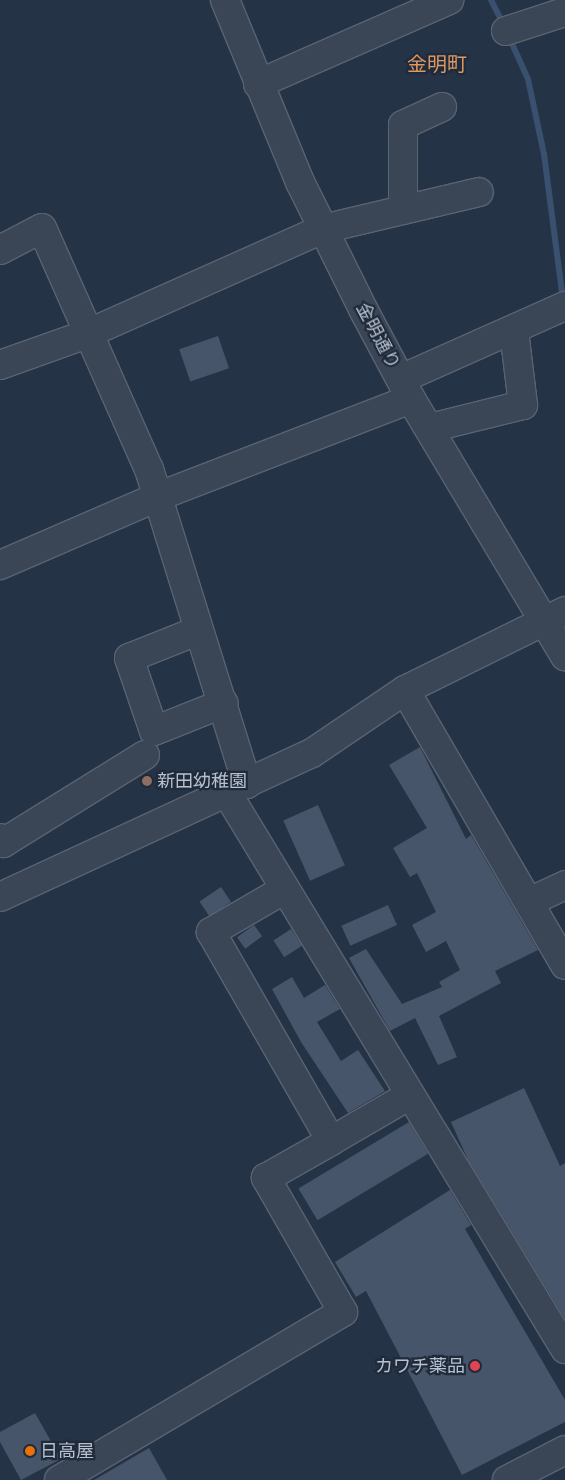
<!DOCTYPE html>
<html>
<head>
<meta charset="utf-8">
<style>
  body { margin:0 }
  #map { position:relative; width:565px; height:1480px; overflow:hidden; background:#253346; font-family:"Public Sans","Noto Sans JP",sans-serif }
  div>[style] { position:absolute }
  .stream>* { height:6px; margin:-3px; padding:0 3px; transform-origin:3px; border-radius:3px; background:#3a506f }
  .building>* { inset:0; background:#47556a; transform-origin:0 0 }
  .roads { filter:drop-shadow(1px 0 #596372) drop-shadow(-1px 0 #596372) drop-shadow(0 1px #596372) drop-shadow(0 -1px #596372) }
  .minor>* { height:28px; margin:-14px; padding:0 14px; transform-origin:14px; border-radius:14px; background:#3a4555 }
  .dots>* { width:14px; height:14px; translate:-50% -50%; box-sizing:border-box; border:2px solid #1f2a3a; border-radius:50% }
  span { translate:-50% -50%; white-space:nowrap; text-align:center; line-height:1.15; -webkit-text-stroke:4.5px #1f2a3a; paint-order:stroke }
  .street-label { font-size:18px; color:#b8c0ce }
  .poi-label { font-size:18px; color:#b8c0ce }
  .left { translate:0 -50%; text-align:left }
  .right { translate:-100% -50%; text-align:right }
  .quarter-label { font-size:20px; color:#de9963 }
</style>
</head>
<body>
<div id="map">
  <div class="stream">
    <i style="left:491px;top:0;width:29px;rotate:63deg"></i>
    <i style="left:509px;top:37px;width:46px;rotate:65.7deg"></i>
    <i style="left:528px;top:79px;width:77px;rotate:78deg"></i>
    <i style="left:544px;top:154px;width:147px;rotate:82.6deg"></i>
  </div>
  <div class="building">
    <i style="left:218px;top:336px;width:34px;height:41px;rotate:71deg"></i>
    <i style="clip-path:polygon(420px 747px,466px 839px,471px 835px,538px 950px,495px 971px,501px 983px,439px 1016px,457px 1057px,438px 1065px,415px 1018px,390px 1031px,349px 958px,366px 949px,402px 1004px,442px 987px,439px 982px,460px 970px,446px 941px,426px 952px,412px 925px,436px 912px,417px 873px,410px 877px,393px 848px,427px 828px,389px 765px)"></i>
    <i style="left:318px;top:805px;width:66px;height:38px;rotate:66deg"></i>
    <i style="left:221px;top:887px;width:18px;height:26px;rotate:56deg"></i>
    <i style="left:388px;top:905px;width:22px;height:51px;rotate:66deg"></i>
    <i style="left:254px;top:925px;width:14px;height:21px;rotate:54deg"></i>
    <i style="left:291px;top:929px;width:20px;height:21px;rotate:57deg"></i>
    <i style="clip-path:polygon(292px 977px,304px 998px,325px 985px,340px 1009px,317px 1022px,341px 1061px,358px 1050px,385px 1091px,348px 1113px,301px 1042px,272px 989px)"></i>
    <i style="clip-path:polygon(524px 1088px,560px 1166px,565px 1163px,565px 1319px,468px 1160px,451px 1122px)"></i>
    <i style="left:409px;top:1122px;width:37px;height:129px;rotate:59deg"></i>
    <i style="clip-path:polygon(450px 1190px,471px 1225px,465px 1229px,565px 1400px,565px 1422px,462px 1475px,366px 1291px,356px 1297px,335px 1262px)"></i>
    <i style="clip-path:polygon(35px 1413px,61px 1459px,21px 1480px,0 1442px,0 1432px)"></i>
    <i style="clip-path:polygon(149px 1448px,167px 1480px,94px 1480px)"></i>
  </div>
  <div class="roads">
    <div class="minor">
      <i style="left:225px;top:0;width:197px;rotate:67.6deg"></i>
      <i style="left:300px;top:182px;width:144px;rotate:63.6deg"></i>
      <i style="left:364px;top:311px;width:100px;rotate:61.9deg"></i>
      <i style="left:411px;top:399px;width:300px;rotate:59.1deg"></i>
      <i style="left:506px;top:31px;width:62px;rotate:-17.9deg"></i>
      <i style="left:258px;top:84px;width:209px;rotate:-23.7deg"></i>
      <i style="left:403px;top:210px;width:85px;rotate:-90deg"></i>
      <i style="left:403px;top:125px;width:43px;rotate:-24.8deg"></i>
      <i style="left:0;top:250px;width:47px;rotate:-27.6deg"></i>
      <i style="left:42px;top:228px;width:264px;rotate:66.1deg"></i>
      <i style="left:149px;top:469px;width:330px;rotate:72.7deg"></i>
      <i style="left:0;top:365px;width:92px;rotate:-19.6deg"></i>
      <i style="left:87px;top:334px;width:258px;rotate:-24deg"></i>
      <i style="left:323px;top:229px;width:160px;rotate:-13.3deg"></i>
      <i style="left:401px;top:379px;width:180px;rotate:-24deg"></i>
      <i style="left:430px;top:428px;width:96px;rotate:-13.9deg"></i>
      <i style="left:523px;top:405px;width:75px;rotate:-96.9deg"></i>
      <i style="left:0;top:565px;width:171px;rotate:-23.4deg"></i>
      <i style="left:157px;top:497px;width:272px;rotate:-21.1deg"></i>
      <i style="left:197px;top:631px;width:73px;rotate:158.3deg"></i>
      <i style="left:129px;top:658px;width:77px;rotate:71.1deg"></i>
      <i style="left:154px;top:731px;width:75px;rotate:-21.8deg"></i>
      <i style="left:405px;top:690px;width:318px;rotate:59.8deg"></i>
      <i style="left:227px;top:793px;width:651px;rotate:58.7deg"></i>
      <i style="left:0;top:838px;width:6px;rotate:59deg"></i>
      <i style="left:3px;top:843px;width:167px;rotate:-31.8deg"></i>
      <i style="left:285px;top:889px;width:86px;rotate:149.8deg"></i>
      <i style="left:211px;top:932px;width:241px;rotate:60.1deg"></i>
      <i style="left:331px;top:1141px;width:91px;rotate:-30.2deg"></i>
      <i style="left:0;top:897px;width:344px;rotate:-24.8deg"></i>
      <i style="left:312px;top:753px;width:112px;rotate:-34.1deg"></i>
      <i style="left:405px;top:690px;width:178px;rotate:-26.3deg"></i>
      <i style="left:529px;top:902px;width:40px;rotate:-25deg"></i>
      <i style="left:59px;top:1480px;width:330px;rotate:-30.6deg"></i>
      <i style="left:343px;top:1312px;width:155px;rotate:-119.9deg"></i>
      <i style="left:266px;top:1178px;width:75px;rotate:-29.6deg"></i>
      <i style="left:507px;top:1480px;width:65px;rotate:-27.3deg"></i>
    </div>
  </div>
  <div class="dots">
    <i style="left:147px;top:781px;background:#8d6e63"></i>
    <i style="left:475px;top:1366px;background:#e0444e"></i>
    <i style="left:30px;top:1451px;background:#e8710a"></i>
  </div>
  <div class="street-label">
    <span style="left:378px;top:336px;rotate:62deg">金明通り</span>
  </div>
  <div class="poi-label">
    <span class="left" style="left:157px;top:781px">新田幼稚園</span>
    <span class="right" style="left:465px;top:1366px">カワチ薬品</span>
    <span class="left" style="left:40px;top:1451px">日高屋</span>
  </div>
  <div class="quarter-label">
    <span style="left:437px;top:64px">金明町</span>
  </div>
</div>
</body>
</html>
